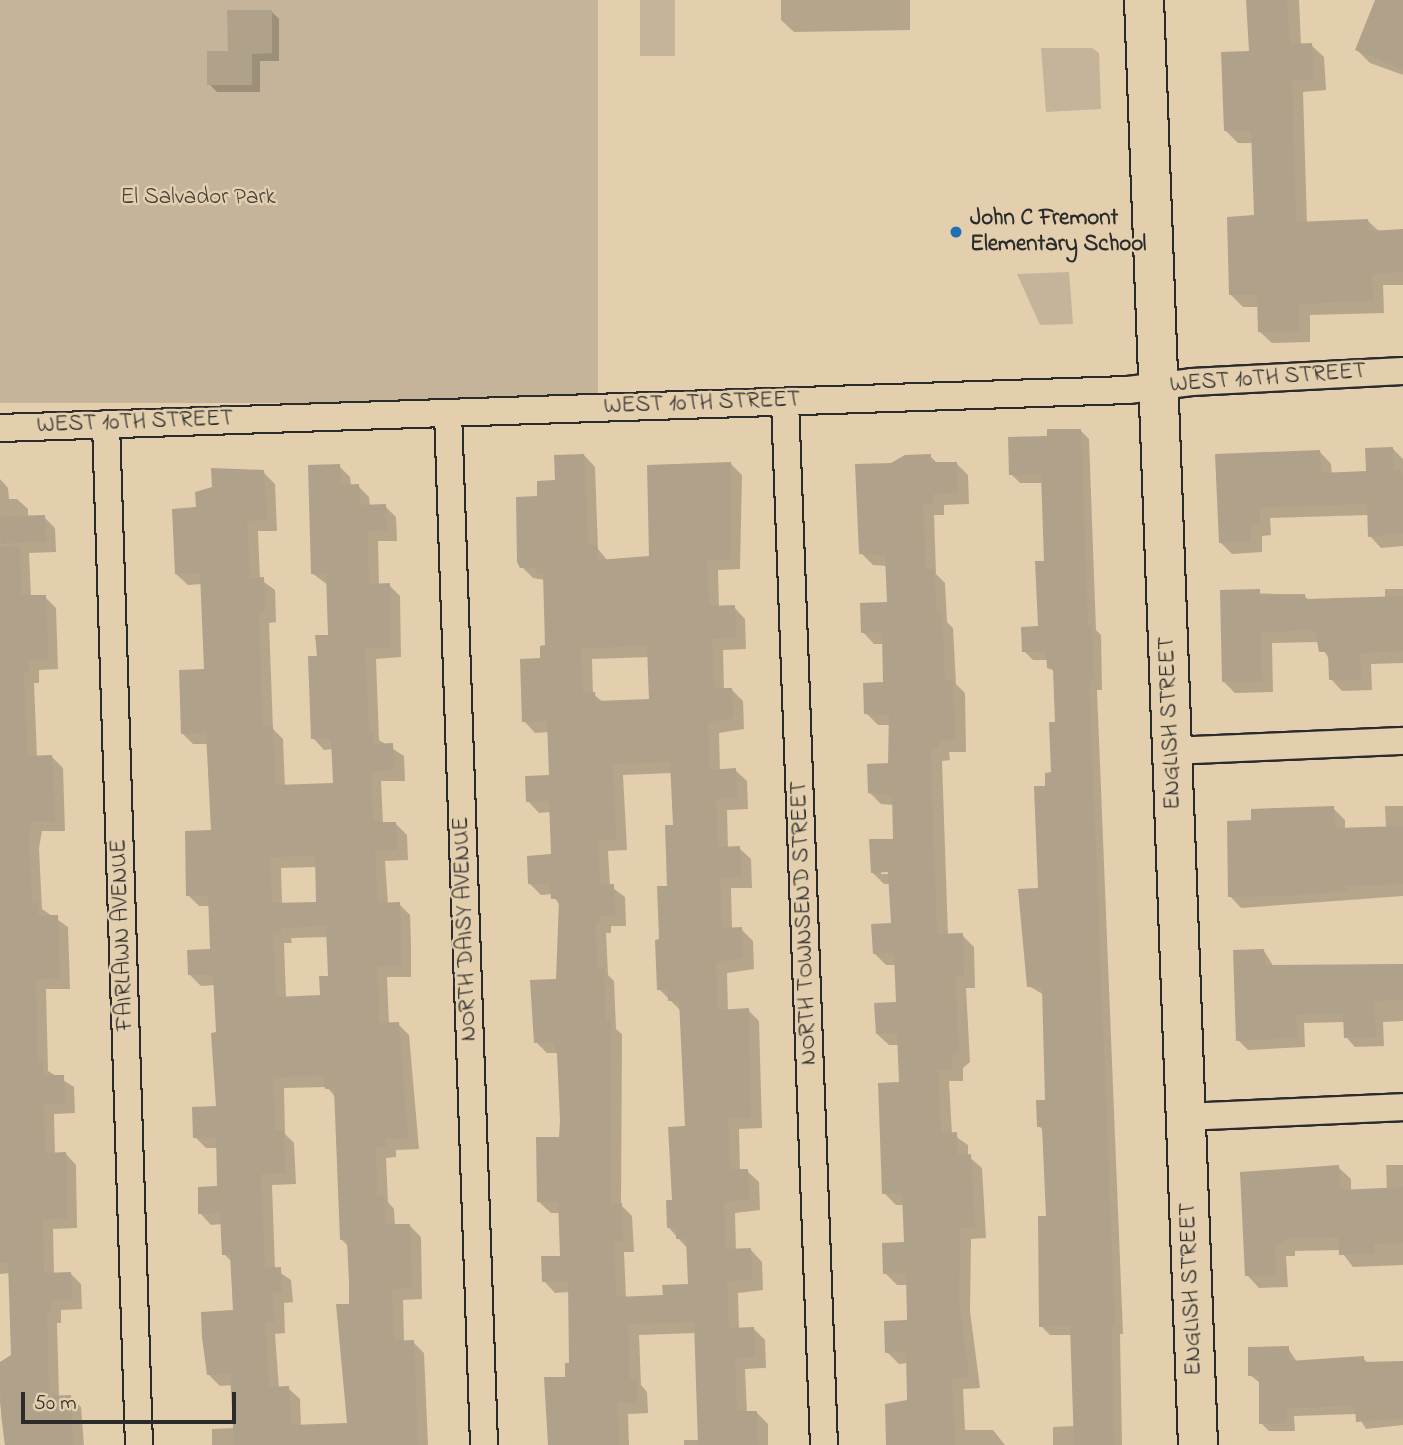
<!DOCTYPE html>
<html>
<head>
<meta charset="utf-8">
<style>
  body { margin:0 }
  #map { position:relative; width:1403px; height:1445px; overflow:hidden; background:#e3cfae; font-family:"Indie Flower",sans-serif }
  div>[style] { position:absolute }
  .green>* { inset:0; background:#c5b499; transform-origin:0 0 }
  .shadow>* { inset:0; background:#0003 }
  .building>* { inset:0; background:#b0a18a; transform-origin:0 0 }
  .roads { filter:drop-shadow(2px 0 #2b2b2b) drop-shadow(-2px 0 #2b2b2b) drop-shadow(0 2px #2b2b2b) drop-shadow(0 -2px #2b2b2b) }
  .street>* { height:26px; margin:-13px; padding:0 13px; transform-origin:13px; border-radius:13px; background:#e3cfae }
  .secondary>* { height:38px; margin:-19px; padding:0 19px; transform-origin:19px; border-radius:19px; background:#e3cfae }
  .dots>* { width:19px; height:19px; translate:-50% -50%; box-sizing:border-box; border:4px solid #e3cfae; border-radius:50% }
  span { translate:-50% -50%; white-space:nowrap; text-align:center; line-height:1.15; -webkit-text-stroke:5px #e3cfae; paint-order:stroke }
  .park-label { font-size:23px; color:#42403c }
  .poi-label { font-size:23px; color:#2b2b2b; font-weight:700 }
  .left { translate:0 -50%; text-align:left }
  .street-label { font-size:23px; color:#2b2b2b }
  .scale { position:absolute; left:21px; top:1392px; width:215px; height:32px; box-sizing:border-box; border:4px solid #2b2b2b; border-top:0; padding-left:9px; font-size:21px; line-height:24px; white-space:nowrap; color:#2b2b2b; -webkit-text-stroke:5px #e3cfae; paint-order:stroke }
</style>
</head>
<body>
<div id="map">
  <div class="green">
    <i style="left:0;top:0;width:598px;height:403px"></i>
    <i style="left:640px;top:0;width:35px;height:56px"></i>
    <i style="clip-path:polygon(1041px 48px,1092px 48px,1099px 53px,1101px 109px,1046px 112px)"></i>
    <i style="clip-path:polygon(1069px 272px,1073px 324px,1040px 325px,1017px 274px)"></i>
  </div>
  <div class="shadow">
    <i style="clip-path:polygon(781px 0,910px 0,910px 30px,794px 32px,781px 20px)"></i>
    <i style="clip-path:polygon(1248px 0,1299px 0,1301px 45px,1311px 45px,1324px 57px,1326px 90px,1303px 92px,1307px 223px,1368px 221px,1380px 232px,1403px 232px,1403px 285px,1383px 285px,1384px 313px,1310px 315px,1310px 342px,1272px 343px,1259px 331px,1259px 307px,1243px 307px,1231px 295px,1255px 217px,1253px 143px,1238px 143px,1226px 131px,1250px 52px)"></i>
    <i style="clip-path:polygon(1377px 0,1403px 0,1403px 75px,1370px 63px,1357px 50px)"></i>
    <i style="clip-path:polygon(271px 11px,279px 19px,279px 61px,260px 61px,260px 92px,217px 92px,209px 84px,229px 53px)"></i>
    <i style="clip-path:polygon(1080px 430px,1089px 439px,1096px 630px,1101px 635px,1102px 690px,1097px 690px,1123px 1334px,1120px 1334px,1122px 1445px,1053px 1445px,1053px 1427px,1075px 1426px,1072px 1335px,1050px 1335px,1041px 1326px,1048px 1218px,1044px 1131px,1039px 1126px,1047px 1102px,1044px 995px,1029px 986px,1057px 724px,1054px 672px,1048px 660px,1033px 660px,1024px 651px,1040px 628px,1046px 563px,1043px 483px,1020px 483px,1011px 474px,1049px 438px)"></i>
    <i style="clip-path:polygon(1393px 449px,1403px 459px,1403px 546px,1381px 548px,1370px 536px,1369px 515px,1270px 518px,1271px 535px,1262px 536px,1262px 552px,1232px 554px,1220px 542px,1320px 452px,1331px 464px,1332px 474px,1368px 473px)"></i>
    <i style="clip-path:polygon(evenodd,584px 455px,595px 467px,598px 549px,608px 561px,651px 558px,731px 464px,742px 475px,740px 569px,718px 570px,719px 608px,734px 607px,745px 619px,746px 649px,723px 650px,724px 690px,731px 689px,743px 701px,744px 729px,719px 733px,720px 771px,735px 770px,747px 781px,748px 809px,727px 810px,728px 848px,739px 848px,751px 859px,752px 888px,731px 888px,732px 929px,741px 929px,753px 941px,754px 969px,727px 973px,728px 1011px,748px 1010px,759px 1021px,762px 1128px,739px 1129px,740px 1171px,747px 1171px,759px 1182px,760px 1210px,735px 1213px,736px 1251px,751px 1250px,762px 1262px,763px 1290px,738px 1293px,739px 1329px,754px 1329px,765px 1340px,766px 1368px,745px 1369px,747px 1413px,756px 1412px,768px 1424px,768px 1445px,684px 1445px,684px 1440px,699px 1440px,696px 1333px,639px 1335px,641px 1385px,647px 1392px,648px 1413px,628px 1414px,629px 1445px,549px 1445px,571px 1364px,570px 1292px,555px 1293px,544px 1281px,562px 1257px,560px 1213px,551px 1213px,539px 1202px,561px 1138px,559px 1053px,547px 1053px,536px 1042px,558px 981px,561px 907px,552px 894px,541px 895px,530px 884px,553px 856px,551px 812px,539px 813px,528px 801px,551px 776px,549px 732px,535px 733px,524px 721px,547px 647px,545px 580px,533px 578px,521px 566px,539px 497px,584px 455px,649px 657px,650px 701px,603px 702px,593px 694px,592px 659px,649px 657px,584px 455px,672px 773px,675px 826px,659px 989px,681px 1011px,687px 1128px,669px 1228px,688px 1249px,690px 1286px,665px 1297px,626px 1298px,624px 1252px,634px 1252px,632px 1216px,621px 1205px,622px 1034px,616px 1029px,614px 981px,608px 975px,606px 933px,611px 933px,611px 926px,626px 926px,625px 897px,610px 886px,608px 851px,627px 850px,623px 775px,672px 773px)"></i>
    <i style="clip-path:polygon(evenodd,930px 456px,938px 464px,956px 463px,968px 475px,969px 504px,944px 505px,944px 515px,934px 515px,936px 574px,945px 583px,947px 622px,953px 628px,956px 684px,965px 693px,966px 752px,949px 752px,950px 760px,942px 761px,948px 935px,962px 935px,974px 947px,975px 988px,966px 988px,970px 1062px,963px 1068px,963px 1081px,949px 1081px,952px 1134px,968px 1145px,968px 1156px,982px 1168px,986px 1238px,971px 1239px,970px 1311px,980px 1388px,963px 1389px,965px 1430px,993px 1430px,1005px 1445px,888px 1445px,909px 1402px,908px 1363px,899px 1364px,887px 1352px,909px 1321px,908px 1285px,897px 1285px,885px 1273px,906px 1244px,904px 1205px,896px 1205px,884px 1193px,901px 1084px,899px 1045px,889px 1045px,877px 1034px,898px 1004px,896px 965px,886px 965px,874px 953px,893px 925px,891px 884px,884px 884px,872px 872px,895px 840px,894px 805px,881px 804px,869px 792px,890px 765px,891px 725px,878px 725px,866px 713px,885px 684px,884px 644px,874px 644px,863px 632px,889px 603px,887px 566px,873px 565px,861px 553px,891px 465px,930px 456px,881px 871px,897px 874px,881px 874px,881px 871px)"></i>
    <i style="clip-path:polygon(evenodd,339px 466px,350px 477px,351px 486px,358px 486px,369px 497px,370px 506px,385px 506px,396px 517px,397px 541px,378px 541px,379px 585px,389px 585px,400px 596px,401px 657px,376px 659px,379px 740px,404px 756px,405px 781px,381px 781px,383px 824px,395px 823px,407px 835px,408px 860px,385px 861px,388px 904px,399px 904px,410px 915px,411px 943px,411px 977px,387px 977px,389px 1024px,398px 1024px,409px 1035px,419px 1149px,396px 1150px,396px 1157px,386px 1158px,388px 1202px,394px 1209px,395px 1226px,409px 1225px,421px 1237px,422px 1299px,403px 1300px,404px 1342px,413px 1342px,424px 1353px,428px 1445px,212px 1445px,212px 1429px,235px 1428px,233px 1385px,220px 1386px,209px 1375px,234px 1312px,232px 1262px,224px 1254px,223px 1224px,211px 1225px,200px 1213px,219px 1187px,218px 1148px,206px 1148px,195px 1137px,217px 1108px,218px 1034px,215px 985px,201px 986px,190px 975px,212px 951px,210px 906px,199px 906px,188px 895px,213px 832px,208px 744px,193px 744px,182px 733px,206px 670px,202px 584px,188px 585px,176px 574px,198px 509px,263px 472px,275px 484px,277px 531px,258px 531px,260px 579px,275px 590px,276px 622px,269px 623px,273px 729px,283px 739px,285px 787px,334px 785px,333px 749px,324px 750px,313px 738px,318px 658px,330px 636px,328px 585px,313px 574px,339px 466px,317px 867px,318px 903px,282px 905px,281px 868px,317px 867px,339px 466px,329px 937px,330px 977px,321px 997px,286px 998px,284px 943px,292px 943px,291px 938px,329px 937px,339px 466px,327px 1087px,336px 1098px,342px 1240px,349px 1247px,349px 1425px,301px 1427px,300px 1399px,288px 1388px,279px 1389px,275px 1334px,285px 1333px,284px 1303px,293px 1302px,291px 1280px,275px 1269px,272px 1185px,296px 1184px,294px 1143px,285px 1134px,284px 1088px,327px 1087px)"></i>
    <i style="clip-path:polygon(0 479px,8px 488px,9px 499px,17px 499px,28px 509px,28px 518px,44px 517px,55px 528px,56px 552px,29px 553px,31px 597px,45px 597px,56px 608px,58px 669px,39px 670px,39px 683px,34px 683px,37px 758px,52px 757px,63px 768px,65px 831px,42px 831px,39px 848px,42px 909px,68px 927px,70px 989px,46px 989px,48px 1071px,74px 1087px,75px 1113px,54px 1114px,55px 1154px,66px 1154px,76px 1165px,77px 1228px,53px 1229px,54px 1274px,70px 1273px,81px 1284px,82px 1309px,61px 1310px,61px 1323px,57px 1323px,59px 1397px,70px 1397px,81px 1407px,84px 1445px,5px 1445px,0 1402px,0 1363px,13px 1357px,10px 1273px,0 1274px)"></i>
    <i style="clip-path:polygon(1385px 589px,1403px 589px,1403px 663px,1371px 664px,1372px 690px,1342px 691px,1331px 679px,1330px 661px,1319px 642px,1272px 643px,1273px 692px,1235px 693px,1224px 682px,1222px 592px,1304px 595px,1309px 601px,1385px 598px)"></i>
    <i style="clip-path:polygon(1385px 806px,1403px 806px,1403px 896px,1241px 908px,1230px 896px,1252px 822px,1333px 808px,1345px 820px,1345px 830px,1386px 828px)"></i>
    <i style="clip-path:polygon(1264px 951px,1274px 967px,1403px 964px,1403px 1021px,1383px 1022px,1384px 1046px,1355px 1047px,1346px 1037px,1345px 1022px,1304px 1023px,1305px 1047px,1248px 1050px,1238px 1040px)"></i>
    <i style="clip-path:polygon(1386px 1165px,1403px 1165px,1403px 1265px,1353px 1267px,1340px 1250px,1295px 1251px,1295px 1256px,1286px 1256px,1288px 1287px,1259px 1288px,1247px 1275px,1338px 1167px,1351px 1179px,1351px 1191px,1387px 1190px)"></i>
    <i style="clip-path:polygon(1288px 1348px,1297px 1362px,1363px 1358px,1369px 1364px,1403px 1362px,1403px 1425px,1366px 1429px,1357px 1414px,1294px 1416px,1295px 1431px,1269px 1431px,1261px 1423px,1260px 1383px,1250px 1375px)"></i>
  </div>
  <div class="building">
    <i style="clip-path:polygon(1246px 0,1287px 0,1290px 44px,1312px 43px,1314px 79px,1292px 80px,1296px 222px,1368px 219px,1369px 231px,1403px 229px,1403px 272px,1372px 274px,1373px 301px,1299px 304px,1299px 331px,1258px 332px,1257px 295px,1229px 295px,1227px 217px,1254px 215px,1251px 131px,1224px 131px,1221px 52px,1249px 51px)"></i>
    <i style="clip-path:polygon(1375px 0,1403px 0,1403px 69px,1355px 50px)"></i>
    <i style="clip-path:polygon(227px 10px,272px 10px,272px 53px,252px 54px,252px 85px,207px 85px,207px 51px,228px 51px)"></i>
    <i style="clip-path:polygon(1047px 429px,1081px 429px,1088px 625px,1092px 624px,1094px 681px,1089px 681px,1115px 1326px,1112px 1326px,1114px 1445px,1074px 1445px,1070px 1326px,1039px 1327px,1038px 1216px,1046px 1216px,1042px 1127px,1037px 1127px,1036px 1100px,1045px 1100px,1042px 987px,1027px 987px,1018px 889px,1038px 888px,1034px 786px,1045px 786px,1045px 773px,1051px 772px,1049px 722px,1055px 722px,1053px 670px,1047px 668px,1046px 652px,1022px 652px,1021px 627px,1038px 626px,1035px 561px,1044px 561px,1041px 474px,1009px 475px,1008px 437px,1047px 436px)"></i>
    <i style="clip-path:polygon(1393px 447px,1394px 470px,1401px 469px,1403px 480px,1403px 533px,1368px 537px,1367px 504px,1260px 507px,1260px 524px,1251px 525px,1251px 542px,1219px 543px,1215px 454px,1320px 450px,1321px 473px,1366px 471px,1365px 448px)"></i>
    <i style="clip-path:polygon(evenodd,584px 454px,588px 545px,597px 545px,598px 560px,649px 556px,647px 465px,731px 462px,730px 559px,707px 560px,709px 606px,735px 605px,736px 638px,712px 639px,714px 688px,732px 688px,733px 718px,708px 722px,710px 770px,736px 768px,737px 798px,716px 799px,718px 847px,740px 846px,741px 877px,720px 878px,722px 928px,742px 927px,743px 958px,716px 962px,718px 1010px,749px 1008px,751px 1118px,728px 1118px,730px 1169px,748px 1169px,749px 1199px,724px 1202px,726px 1249px,751px 1248px,752px 1279px,727px 1282px,729px 1328px,754px 1327px,755px 1357px,735px 1358px,737px 1411px,757px 1411px,758px 1445px,698px 1445px,694px 1322px,628px 1324px,630px 1379px,637px 1378px,637px 1403px,617px 1403px,619px 1445px,548px 1445px,544px 1377px,565px 1377px,565px 1363px,569px 1363px,568px 1281px,542px 1282px,541px 1256px,560px 1256px,558px 1202px,537px 1202px,536px 1137px,559px 1137px,560px 1120px,557px 1054px,553px 1042px,534px 1043px,530px 980px,556px 979px,559px 899px,551px 899px,550px 884px,528px 884px,527px 856px,551px 854px,549px 801px,526px 802px,525px 776px,549px 775px,547px 721px,522px 722px,520px 659px,540px 658px,540px 646px,545px 645px,543px 574px,537px 575px,536px 567px,520px 568px,517px 562px,516px 497px,537px 496px,537px 481px,555px 480px,554px 455px,584px 454px,647px 646px,649px 699px,596px 701px,595px 692px,583px 693px,581px 648px,647px 646px,584px 454px,670px 762px,673px 825px,665px 825px,667px 886px,657px 886px,659px 939px,655px 940px,657px 990px,668px 990px,668px 1001px,679px 1000px,685px 1126px,668px 1127px,672px 1200px,666px 1200px,667px 1228px,676px 1228px,676px 1239px,686px 1239px,688px 1284px,662px 1285px,663px 1295px,616px 1297px,614px 1241px,623px 1241px,622px 1203px,610px 1204px,611px 1021px,606px 1021px,604px 968px,597px 968px,596px 922px,600px 922px,600px 916px,615px 915px,614px 884px,600px 885px,598px 840px,616px 840px,613px 764px,670px 762px)"></i>
    <i style="clip-path:polygon(931px 454px,931px 462px,957px 462px,958px 493px,933px 494px,933px 503px,923px 504px,926px 570px,934px 569px,937px 615px,942px 614px,945px 680px,953px 680px,955px 740px,938px 741px,939px 749px,931px 749px,933px 829px,937px 934px,963px 933px,964px 976px,955px 977px,959px 1050px,952px 1056px,952px 1069px,938px 1070px,941px 1133px,957px 1132px,958px 1155px,971px 1154px,975px 1227px,960px 1228px,959px 1298px,969px 1377px,952px 1378px,955px 1445px,886px 1445px,885px 1404px,907px 1400px,906px 1352px,885px 1353px,884px 1321px,907px 1320px,906px 1273px,883px 1274px,882px 1243px,904px 1242px,902px 1193px,882px 1194px,878px 1083px,899px 1082px,897px 1033px,876px 1034px,874px 1003px,896px 1002px,894px 953px,873px 954px,871px 924px,891px 923px,888px 872px,871px 873px,869px 839px,893px 839px,892px 795px,868px 793px,867px 764px,888px 763px,889px 715px,864px 714px,863px 683px,883px 682px,882px 632px,861px 633px,860px 603px,887px 602px,885px 555px,859px 554px,855px 464px,891px 463px,905px 455px)"></i>
    <i style="clip-path:polygon(evenodd,340px 464px,341px 485px,359px 484px,360px 505px,386px 504px,387px 530px,367px 531px,369px 584px,390px 583px,390px 647px,365px 648px,369px 731px,373px 731px,374px 744px,393px 743px,394px 770px,371px 771px,373px 822px,396px 822px,397px 850px,375px 850px,378px 903px,400px 902px,401px 930px,401px 966px,377px 967px,379px 1023px,399px 1022px,408px 1138px,385px 1139px,386px 1147px,376px 1147px,377px 1196px,384px 1196px,385px 1224px,410px 1224px,412px 1288px,392px 1289px,394px 1341px,414px 1340px,418px 1445px,234px 1445px,230px 1374px,207px 1375px,202px 1337px,201px 1312px,233px 1310px,230px 1255px,222px 1255px,220px 1213px,198px 1214px,198px 1187px,217px 1186px,216px 1137px,193px 1138px,192px 1107px,216px 1106px,211px 1033px,216px 1032px,213px 975px,188px 975px,187px 950px,210px 949px,208px 895px,186px 896px,185px 831px,211px 830px,206px 733px,181px 734px,179px 670px,204px 669px,200px 573px,175px 574px,172px 509px,196px 507px,195px 492px,212px 487px,211px 468px,264px 470px,267px 520px,247px 521px,250px 578px,264px 577px,265px 612px,259px 612px,263px 726px,273px 726px,275px 785px,333px 783px,331px 738px,311px 739px,308px 656px,317px 656px,315px 635px,328px 635px,326px 574px,311px 574px,308px 465px,340px 464px,315px 856px,316px 902px,272px 903px,270px 857px,315px 856px,340px 464px,326px 926px,328px 976px,319px 976px,320px 995px,276px 997px,273px 933px,281px 933px,281px 928px,326px 926px,340px 464px,324px 1076px,325px 1089px,334px 1089px,340px 1240px,347px 1240px,350px 1304px,336px 1304px,347px 1423px,291px 1425px,289px 1386px,269px 1387px,265px 1323px,274px 1323px,273px 1292px,282px 1292px,281px 1267px,265px 1268px,261px 1174px,286px 1173px,283px 1130px,275px 1130px,273px 1077px,324px 1076px)"></i>
    <i style="left:45px;top:515px;width:27px;height:45px;rotate:88deg"></i>
    <i style="clip-path:polygon(20px 546px,21px 595px,46px 595px,48px 659px,29px 660px,29px 673px,24px 673px,27px 756px,52px 755px,55px 821px,32px 821px,29px 837px,32px 903px,38px 903px,38px 915px,58px 915px,60px 978px,36px 979px,38px 1063px,43px 1063px,43px 1075px,64px 1075px,65px 1103px,44px 1104px,45px 1153px,66px 1152px,67px 1218px,43px 1219px,44px 1273px,71px 1272px,72px 1299px,51px 1300px,51px 1313px,47px 1313px,49px 1396px,71px 1395px,73px 1445px,5px 1445px,1px 1413px,0 1362px,11px 1355px,8px 1263px,0 1263px,0 547px)"></i>
    <i style="clip-path:polygon(1260px 589px,1260px 595px,1305px 594px,1305px 599px,1403px 596px,1403px 651px,1360px 653px,1361px 679px,1329px 680px,1328px 652px,1319px 652px,1315px 630px,1261px 632px,1262px 682px,1222px 682px,1220px 590px)"></i>
    <i style="clip-path:polygon(1334px 806px,1335px 828px,1403px 826px,1403px 884px,1346px 886px,1347px 891px,1287px 896px,1228px 897px,1227px 821px,1251px 820px,1251px 809px)"></i>
    <i style="clip-path:polygon(1264px 949px,1265px 965px,1403px 964px,1403px 1000px,1374px 1001px,1376px 1037px,1344px 1038px,1343px 1013px,1296px 1015px,1297px 1038px,1236px 1041px,1233px 950px)"></i>
    <i style="clip-path:polygon(1339px 1165px,1340px 1190px,1403px 1187px,1403px 1243px,1374px 1244px,1374px 1254px,1339px 1255px,1338px 1237px,1283px 1239px,1283px 1244px,1275px 1244px,1276px 1275px,1245px 1276px,1240px 1172px)"></i>
    <i style="clip-path:polygon(1289px 1346px,1289px 1361px,1364px 1356px,1364px 1362px,1403px 1361px,1403px 1418px,1356px 1422px,1355px 1406px,1287px 1408px,1287px 1423px,1259px 1424px,1259px 1375px,1248px 1376px,1248px 1347px)"></i>
  </div>
  <div class="roads">
    <div class="street">
      <i style="left:785px;top:402px;width:1044px;rotate:87.86deg"></i>
      <i style="left:448px;top:413px;width:1033px;rotate:88deg"></i>
      <i style="left:106px;top:424px;width:1022px;rotate:88.15deg"></i>
      <i style="left:0;top:428px;width:1129px;rotate:-1.93deg"></i>
      <i style="left:1128px;top:390px;width:64px;rotate:-7.1deg"></i>
      <i style="left:1192px;top:382px;width:211px;rotate:-3deg"></i>
      <i style="left:1172px;top:751px;width:231px;rotate:-2.5deg"></i>
      <i style="left:1186px;top:1117px;width:217px;rotate:-2.6deg"></i>
    </div>
    <div class="secondary">
      <i style="left:1144px;top:0;width:1446px;rotate:87.86deg"></i>
    </div>
  </div>
  <div class="dots">
    <i style="left:956px;top:232px;background:#1f6fb2"></i>
  </div>
  <div class="park-label">
    <span style="left:198px;top:198px">El Salvador Park</span>
  </div>
  <div class="poi-label">
    <span class="left" style="left:970px;top:232px">John C Fremont<br>Elementary School</span>
  </div>
  <div class="street-label">
    <span style="left:1268px;top:379px;rotate:-4deg">WEST 10TH STREET</span>
    <span style="left:702px;top:404px;rotate:-2deg">WEST 10TH STREET</span>
    <span style="left:135px;top:423px;rotate:-2deg">WEST 10TH STREET</span>
    <span style="left:1171px;top:723px;rotate:-92deg">ENGLISH STREET</span>
    <span style="left:805px;top:923px;rotate:-92deg">NORTH TOWNSEND STREET</span>
    <span style="left:466px;top:929px;rotate:-92deg">NORTH DAISY AVENUE</span>
    <span style="left:123px;top:935px;rotate:-92deg">FAIRLAWN AVENUE</span>
    <span style="left:1192px;top:1289px;rotate:-92deg">ENGLISH STREET</span>
  </div>
  <div class="scale">50 m</div>
</div>
</body>
</html>
